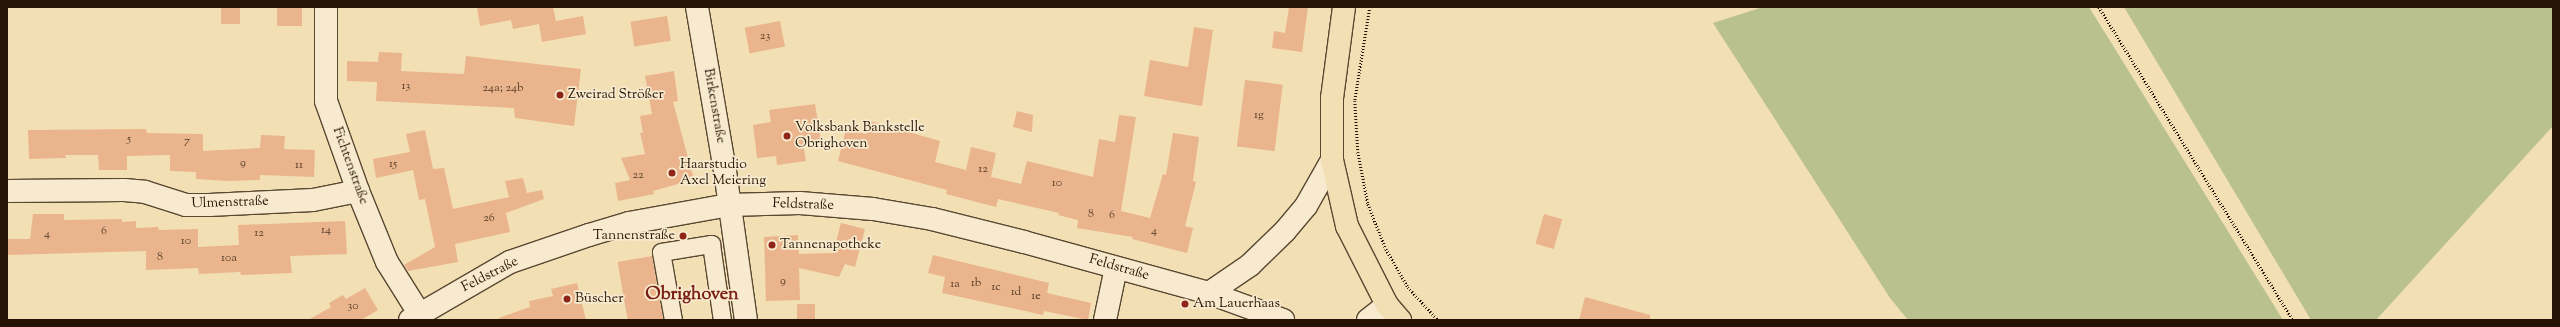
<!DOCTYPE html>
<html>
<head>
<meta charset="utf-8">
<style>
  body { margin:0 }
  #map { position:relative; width:2560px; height:327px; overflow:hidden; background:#f3dfb4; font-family:"Sorts Mill Goudy",serif }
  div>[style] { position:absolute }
  .green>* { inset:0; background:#b9c28f }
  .building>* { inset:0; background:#eab58c; transform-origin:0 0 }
  .path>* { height:2.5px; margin-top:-1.25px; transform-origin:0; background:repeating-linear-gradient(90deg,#261506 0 1px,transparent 0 3px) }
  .roads { filter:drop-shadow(1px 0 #594832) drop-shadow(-1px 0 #594832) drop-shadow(0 1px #594832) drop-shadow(0 -1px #594832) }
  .pedestrian>* { height:17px; margin:-8.5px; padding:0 8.5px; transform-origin:8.5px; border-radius:8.5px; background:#f7eace }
  .minor>* { height:22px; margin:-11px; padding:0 11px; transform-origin:11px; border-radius:11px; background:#f7eace }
  .tertiary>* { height:22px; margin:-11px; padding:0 11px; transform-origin:11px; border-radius:11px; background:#f7eace }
  .primary>* { height:22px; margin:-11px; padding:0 11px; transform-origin:11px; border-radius:11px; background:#f3dfb4 }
  .dots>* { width:11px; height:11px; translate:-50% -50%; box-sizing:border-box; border:2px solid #f7eace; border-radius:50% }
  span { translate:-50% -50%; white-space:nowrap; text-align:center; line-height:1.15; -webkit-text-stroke:3.5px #f7eace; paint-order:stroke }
  .number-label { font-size:12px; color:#573d28 }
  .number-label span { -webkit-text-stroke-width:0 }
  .poi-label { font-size:14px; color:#261506 }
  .left { translate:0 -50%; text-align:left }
  .right { translate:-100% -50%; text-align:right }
  .street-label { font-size:14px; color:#261506 }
  .district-label { font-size:18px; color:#7a1f14; font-weight:700 }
  .frame { position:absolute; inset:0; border:8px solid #261506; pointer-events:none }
</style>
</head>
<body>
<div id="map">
  <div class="green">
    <i style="clip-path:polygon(1763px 7px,2089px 7px,2283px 320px,1908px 320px,1890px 298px,1713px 23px)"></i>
    <i style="clip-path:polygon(2124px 7px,2553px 7px,2553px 126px,2376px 320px,2311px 320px)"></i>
  </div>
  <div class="building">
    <i style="left:221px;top:7px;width:19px;height:17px"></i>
    <i style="left:277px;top:7px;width:25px;height:19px"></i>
    <i style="clip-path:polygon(477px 7px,553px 7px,556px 21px,583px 16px,586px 34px,542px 42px,539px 24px,513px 29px,511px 20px,480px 26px)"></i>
    <i style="clip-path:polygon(1289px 7px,1308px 7px,1302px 52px,1272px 48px,1274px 31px,1285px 33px)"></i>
    <i style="left:667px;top:16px;width:25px;height:37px;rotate:81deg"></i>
    <i style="left:780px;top:21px;width:26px;height:36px;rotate:79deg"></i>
    <i style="clip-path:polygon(1194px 27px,1213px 30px,1202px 106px,1144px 96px,1150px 60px,1188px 67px)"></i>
    <i style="clip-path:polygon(379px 52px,402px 53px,401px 71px,464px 74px,466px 56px,581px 69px,574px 126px,515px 118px,514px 108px,376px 101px,377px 82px,347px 81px,347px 61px,378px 62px)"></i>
    <i style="clip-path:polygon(674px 71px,678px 101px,673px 102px,693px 176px,685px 179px,685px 182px,653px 191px,654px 194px,618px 201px,615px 183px,630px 180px,621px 158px,645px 154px,640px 133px,643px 133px,640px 116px,652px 114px,645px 76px)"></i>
    <i style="left:1245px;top:80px;width:38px;height:67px;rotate:7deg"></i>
    <i style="clip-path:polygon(815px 104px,821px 140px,803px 143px,806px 161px,777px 165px,776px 156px,757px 158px,753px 125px,771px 122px,769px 110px)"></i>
    <i style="clip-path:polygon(1017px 111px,1033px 115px,1032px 132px,1013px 127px)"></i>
    <i style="clip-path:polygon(1119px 115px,1136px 117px,1121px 211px,1150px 218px,1163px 174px,1166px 175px,1173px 133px,1199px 137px,1193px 181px,1196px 182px,1185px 226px,1193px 228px,1187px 253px,1132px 239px,1133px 237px,1077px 228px,1078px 220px,1058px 215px,1059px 213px,998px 199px,996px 207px,946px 194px,947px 190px,838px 161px,846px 129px,866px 134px,870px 121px,940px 141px,935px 162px,966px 170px,971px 147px,996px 153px,991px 177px,1021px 184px,1027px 161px,1093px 177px,1099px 139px,1115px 142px)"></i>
    <i style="clip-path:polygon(146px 129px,147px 133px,203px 134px,203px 151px,260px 148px,261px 135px,285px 136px,284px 149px,315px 150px,314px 177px,260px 175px,260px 180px,227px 181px,196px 179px,196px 172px,170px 171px,170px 155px,127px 156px,127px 170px,99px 170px,98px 155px,65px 155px,66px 158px,29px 159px,28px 130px)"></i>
    <i style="clip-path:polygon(425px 130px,433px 169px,444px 168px,453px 209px,509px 197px,505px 181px,523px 178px,527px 193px,542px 190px,544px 199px,506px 213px,510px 232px,455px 244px,458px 262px,408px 271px,404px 265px,435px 247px,425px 199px,419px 200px,413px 170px,376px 178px,373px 159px,410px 152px,406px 134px)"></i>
    <i style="clip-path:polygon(33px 214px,64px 214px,64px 220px,122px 219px,122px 222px,136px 221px,136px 228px,158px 227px,159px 230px,198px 229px,198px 247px,239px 245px,238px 225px,345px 221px,347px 254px,290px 256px,292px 273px,241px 275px,240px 272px,199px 274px,198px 268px,146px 270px,146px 251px,7px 255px,7px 239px,30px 239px)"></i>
    <i style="left:1544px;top:214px;width:19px;height:31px;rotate:16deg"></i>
    <i style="clip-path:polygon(841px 223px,865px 229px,855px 267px,845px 264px,839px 277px,799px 268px,800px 300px,766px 301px,764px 237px,798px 235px,799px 254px,833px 253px)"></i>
    <i style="clip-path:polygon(933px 255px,1049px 283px,1047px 293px,1091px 303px,1088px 320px,1044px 311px,1043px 315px,942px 293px,945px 277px,928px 273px)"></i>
    <i style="left:652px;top:256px;width:65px;height:35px;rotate:80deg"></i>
    <i style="clip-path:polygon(577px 283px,586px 320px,499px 320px,499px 318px,530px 307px,529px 301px,553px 296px,551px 289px)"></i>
    <i style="clip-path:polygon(365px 288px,378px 310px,361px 320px,308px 320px,331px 307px,329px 303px,343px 295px,346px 299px)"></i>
    <i style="clip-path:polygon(1585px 297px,1650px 315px,1650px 320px,1579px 320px)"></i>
    <i style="left:815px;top:304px;width:16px;height:18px;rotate:90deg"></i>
  </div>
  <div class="path">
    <i style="left:1370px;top:7px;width:95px;rotate:99.1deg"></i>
    <i style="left:1355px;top:101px;width:51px;rotate:86.6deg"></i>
    <i style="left:1358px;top:152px;width:53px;rotate:79.1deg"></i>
    <i style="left:1368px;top:204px;width:48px;rotate:68.2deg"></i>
    <i style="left:1386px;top:249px;width:44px;rotate:59.9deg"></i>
    <i style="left:1408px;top:287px;width:45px;rotate:47.7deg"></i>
    <i style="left:2099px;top:7px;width:368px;rotate:58.2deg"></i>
  </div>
  <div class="roads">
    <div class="pedestrian">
      <i style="left:673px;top:320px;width:69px;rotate:-100deg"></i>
      <i style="left:661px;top:252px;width:51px;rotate:-9.1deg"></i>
      <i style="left:711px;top:244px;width:77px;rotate:81.8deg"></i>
    </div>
    <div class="minor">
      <i style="left:326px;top:7px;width:94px;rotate:90deg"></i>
      <i style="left:326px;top:101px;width:96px;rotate:70.4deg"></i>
      <i style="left:358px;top:191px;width:77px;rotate:67.8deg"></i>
      <i style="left:387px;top:262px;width:60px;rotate:57.9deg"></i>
      <i style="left:697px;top:7px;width:166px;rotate:80.3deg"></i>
      <i style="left:725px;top:171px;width:150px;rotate:82deg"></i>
      <i style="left:7px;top:191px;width:117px;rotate:-0.5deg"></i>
      <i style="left:124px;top:190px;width:21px;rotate:5deg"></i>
      <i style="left:145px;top:192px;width:43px;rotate:17.6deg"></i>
      <i style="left:186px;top:205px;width:23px"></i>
      <i style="left:209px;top:205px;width:104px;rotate:-2.8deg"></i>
      <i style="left:313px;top:200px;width:46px;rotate:-11.3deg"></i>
      <i style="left:1105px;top:320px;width:53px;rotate:-78.1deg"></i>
    </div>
    <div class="tertiary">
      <i style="left:1209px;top:293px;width:50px;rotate:-34.3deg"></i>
      <i style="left:1250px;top:265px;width:49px;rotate:-44.2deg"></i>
      <i style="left:1285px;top:231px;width:33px;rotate:-50deg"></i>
      <i style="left:1306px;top:206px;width:53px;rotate:-60.5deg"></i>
      <i style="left:410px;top:320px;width:116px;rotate:-30.1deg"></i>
      <i style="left:510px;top:262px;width:83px;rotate:-18.9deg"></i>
      <i style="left:589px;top:235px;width:42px;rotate:-16.7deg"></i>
      <i style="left:629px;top:223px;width:102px;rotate:-10.2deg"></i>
      <i style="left:729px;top:205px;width:71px;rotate:-1.6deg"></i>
      <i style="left:800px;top:203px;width:73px;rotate:4.7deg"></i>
      <i style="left:873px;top:209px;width:60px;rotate:9.6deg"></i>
      <i style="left:932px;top:219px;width:95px;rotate:14deg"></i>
      <i style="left:1024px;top:242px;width:192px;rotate:15.4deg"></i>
      <i style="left:1209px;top:293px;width:79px;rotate:20deg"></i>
      <i style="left:1368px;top:320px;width:24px;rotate:-38deg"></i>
    </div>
    <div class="primary">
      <i style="left:1344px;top:7px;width:92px;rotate:97.5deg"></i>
      <i style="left:1332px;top:98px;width:62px;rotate:90deg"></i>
      <i style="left:1332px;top:160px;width:68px;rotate:77.2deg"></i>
      <i style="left:1347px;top:226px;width:89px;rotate:63.1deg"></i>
      <i style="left:1387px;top:305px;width:20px;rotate:49deg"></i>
    </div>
  </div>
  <div class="dots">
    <i style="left:560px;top:95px;background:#8f2418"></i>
    <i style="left:787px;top:136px;background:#8f2418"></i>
    <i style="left:672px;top:173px;background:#8f2418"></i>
    <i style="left:683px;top:236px;background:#8f2418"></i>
    <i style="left:772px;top:245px;background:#8f2418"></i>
    <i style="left:567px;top:299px;background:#8f2418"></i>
    <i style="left:1185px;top:304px;background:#8f2418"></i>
  </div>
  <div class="number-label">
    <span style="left:765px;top:37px">23</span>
    <span style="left:406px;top:87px">13</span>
    <span style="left:503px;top:89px">24a; 24b</span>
    <span style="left:1259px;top:116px">1g</span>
    <span style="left:129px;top:140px">5</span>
    <span style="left:187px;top:142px">7</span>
    <span style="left:243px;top:164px">9</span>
    <span style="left:393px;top:165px">15</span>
    <span style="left:299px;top:166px">11</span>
    <span style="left:983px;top:170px">12</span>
    <span style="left:638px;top:176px">22</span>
    <span style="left:1057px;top:184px">10</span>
    <span style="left:1091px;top:215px">8</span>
    <span style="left:1112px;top:216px">6</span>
    <span style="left:489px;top:219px">26</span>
    <span style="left:326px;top:231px">14</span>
    <span style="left:104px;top:232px">6</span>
    <span style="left:1154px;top:232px">4</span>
    <span style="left:259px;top:234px">12</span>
    <span style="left:47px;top:235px">4</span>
    <span style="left:186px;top:242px">10</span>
    <span style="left:160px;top:258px">8</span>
    <span style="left:229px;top:259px">10a</span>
    <span style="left:783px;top:282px">9</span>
    <span style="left:976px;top:284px">1b</span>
    <span style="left:955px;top:285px">1a</span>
    <span style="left:996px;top:288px">1c</span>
    <span style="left:1016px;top:293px">1d</span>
    <span style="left:1036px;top:297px">1e</span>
    <span style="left:353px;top:307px">30</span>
  </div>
  <div class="poi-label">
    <span class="left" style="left:568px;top:95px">Zweirad Strößer</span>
    <span class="left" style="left:795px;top:136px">Volksbank Bankstelle<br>Obrighoven</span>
    <span class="left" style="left:680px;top:173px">Haarstudio<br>Axel Meiering</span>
    <span class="right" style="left:675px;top:236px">Tannenstraße</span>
    <span class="left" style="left:780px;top:245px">Tannenapotheke</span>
    <span class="left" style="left:575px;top:299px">Büscher</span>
    <span class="left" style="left:1193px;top:304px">Am Lauerhaas</span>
  </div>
  <div class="street-label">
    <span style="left:714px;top:106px;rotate:80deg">Birkenstraße</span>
    <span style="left:350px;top:166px;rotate:70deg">Fichtenstraße</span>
    <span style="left:230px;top:203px;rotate:-2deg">Ulmenstraße</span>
    <span style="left:803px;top:205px;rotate:2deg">Feldstraße</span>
    <span style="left:1119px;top:268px;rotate:16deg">Feldstraße</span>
    <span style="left:490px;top:275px;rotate:-27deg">Feldstraße</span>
  </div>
  <div class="district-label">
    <span style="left:692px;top:295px">Obrighoven</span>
  </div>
  <div class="frame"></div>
</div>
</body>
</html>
